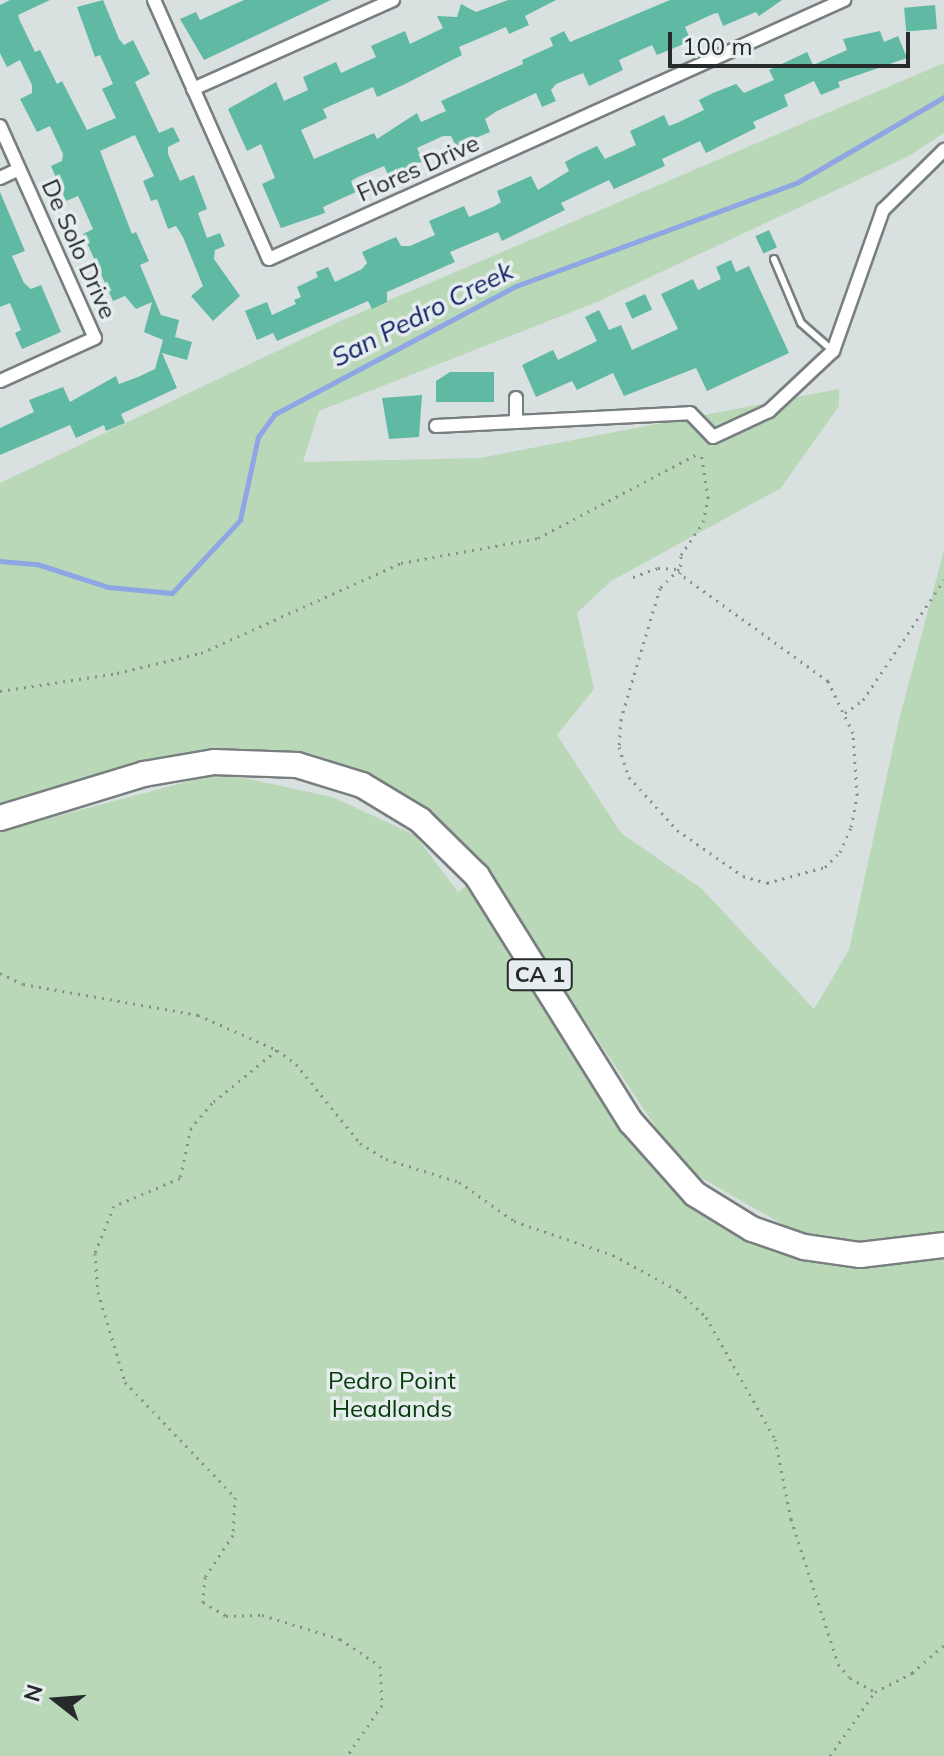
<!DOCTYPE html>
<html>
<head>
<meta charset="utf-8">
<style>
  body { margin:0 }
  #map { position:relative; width:944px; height:1756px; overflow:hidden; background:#d9e0e0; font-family:Mulish,sans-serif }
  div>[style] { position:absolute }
  .green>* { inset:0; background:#b9d8b7 }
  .stream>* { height:5px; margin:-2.5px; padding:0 2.5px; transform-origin:2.5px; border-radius:2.5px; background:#8ea6e3 }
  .building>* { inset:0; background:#60b9a2; transform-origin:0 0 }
  .path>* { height:3px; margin-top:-1.5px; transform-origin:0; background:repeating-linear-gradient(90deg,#898e8e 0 2px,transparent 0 8px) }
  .roads { filter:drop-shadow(2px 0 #797f80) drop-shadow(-2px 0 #797f80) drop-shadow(0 2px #797f80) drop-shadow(0 -2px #797f80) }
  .lane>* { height:6px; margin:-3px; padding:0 3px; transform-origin:3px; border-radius:3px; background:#fff }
  .street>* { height:12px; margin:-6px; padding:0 6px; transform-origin:6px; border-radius:6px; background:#fff }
  .highway>* { height:24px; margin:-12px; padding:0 12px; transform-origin:12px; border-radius:12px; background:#fff }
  span { translate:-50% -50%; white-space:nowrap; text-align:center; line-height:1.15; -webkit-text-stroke:7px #e6edee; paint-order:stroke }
  .shield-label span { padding:2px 6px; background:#e6edee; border:2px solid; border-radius:6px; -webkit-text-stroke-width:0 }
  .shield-label { font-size:22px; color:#272a2a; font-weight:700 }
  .street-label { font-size:24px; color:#272a2a }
  .park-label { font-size:24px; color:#043c07 }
  .water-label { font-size:26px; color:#122166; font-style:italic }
  .north { position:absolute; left:16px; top:1660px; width:80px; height:80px; -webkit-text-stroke:6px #e6edee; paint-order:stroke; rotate:287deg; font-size:22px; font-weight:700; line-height:32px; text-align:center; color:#272a2a }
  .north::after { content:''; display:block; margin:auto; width:28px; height:36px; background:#272a2a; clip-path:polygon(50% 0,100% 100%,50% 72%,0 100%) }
  .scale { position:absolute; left:668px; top:32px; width:242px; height:36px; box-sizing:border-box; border:4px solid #272a2a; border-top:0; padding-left:10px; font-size:24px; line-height:28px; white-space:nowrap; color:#272a2a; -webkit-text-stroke:6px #e6edee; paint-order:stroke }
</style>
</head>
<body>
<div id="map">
  <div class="green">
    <i style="clip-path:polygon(944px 63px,944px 133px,909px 156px,597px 302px,319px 411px,303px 462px,480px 458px,839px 389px,839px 406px,781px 488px,611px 581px,577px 613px,594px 689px,557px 735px,621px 833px,702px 889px,814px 1009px,849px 950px,899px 720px,944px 550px,944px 1234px,819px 1245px,682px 1167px,477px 857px,355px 769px,239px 748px,0 803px,0 483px,336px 323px)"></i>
    <i style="clip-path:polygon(221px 773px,332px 797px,415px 835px,458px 892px,480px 876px,606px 1081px,677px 1166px,768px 1233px,832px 1252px,944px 1242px,944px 1756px,0 1756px,0 831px)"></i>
  </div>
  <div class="stream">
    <i style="left:0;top:561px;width:37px;rotate:5deg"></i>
    <i style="left:37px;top:564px;width:75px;rotate:17.9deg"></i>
    <i style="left:108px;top:587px;width:64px;rotate:5.4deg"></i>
    <i style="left:172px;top:593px;width:100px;rotate:-47deg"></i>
    <i style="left:240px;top:520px;width:85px;rotate:-77.8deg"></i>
    <i style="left:258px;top:437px;width:29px;rotate:-54deg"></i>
    <i style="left:275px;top:414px;width:273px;rotate:-28deg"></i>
    <i style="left:516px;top:286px;width:301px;rotate:-20.2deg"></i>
    <i style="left:798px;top:182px;width:169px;rotate:-30.2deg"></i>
  </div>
  <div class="building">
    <i style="clip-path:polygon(10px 0,50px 0,18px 15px,20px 21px,35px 52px,40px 50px,57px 84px,62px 81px,87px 130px,116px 118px,102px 89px,113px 84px,100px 55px,95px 57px,77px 7px,103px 0,119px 39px,124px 45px,133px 40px,150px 74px,135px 82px,159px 133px,173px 127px,180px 141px,168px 147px,168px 154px,180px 181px,194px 175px,207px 209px,198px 213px,207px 238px,220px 233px,225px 246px,215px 250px,214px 259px,240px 296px,213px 321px,191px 296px,203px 286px,183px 237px,176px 226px,168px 229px,157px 199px,151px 201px,143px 181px,154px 176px,135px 135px,100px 151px,132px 234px,136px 232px,149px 261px,140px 265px,161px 315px,179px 320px,175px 337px,192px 342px,187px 360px,162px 353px,177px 388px,121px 414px,125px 423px,106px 431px,104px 425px,76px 438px,70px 425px,0 455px,0 428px,34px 412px,29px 400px,63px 387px,70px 402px,116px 376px,119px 384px,138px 377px,155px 369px,163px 340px,144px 332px,152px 302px,136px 309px,125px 296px,113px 301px,83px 234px,93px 229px,81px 202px,78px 196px,66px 201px,51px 166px,62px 161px,63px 154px,50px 126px,37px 132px,20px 99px,32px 93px,32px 85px,20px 60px,7px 67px,0 53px,0 5px)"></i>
    <i style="clip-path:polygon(244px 0,331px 0,204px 60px,180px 19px,196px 12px,200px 20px)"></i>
    <i style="clip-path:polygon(508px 0,556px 0,525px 16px,529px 25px,509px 34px,506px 27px,459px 47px,462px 55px,405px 84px,377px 97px,373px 87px,323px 109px,327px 118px,301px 130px,314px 159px,374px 133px,377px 139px,417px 113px,421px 122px,446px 111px,441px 101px,523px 64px,522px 60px,553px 46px,550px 38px,564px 31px,570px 42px,670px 0,782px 0,759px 16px,756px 12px,723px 26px,718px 13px,713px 14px,685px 27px,691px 41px,657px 55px,652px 45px,619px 60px,623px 70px,589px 86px,583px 73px,556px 84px,551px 90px,556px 101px,542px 107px,536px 93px,497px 111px,485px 119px,490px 132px,456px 146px,451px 136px,443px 136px,417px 148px,423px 161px,389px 177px,384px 166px,358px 177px,351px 181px,356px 192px,323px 207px,325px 213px,281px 228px,262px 184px,275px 178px,261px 144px,247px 151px,228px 109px,276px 82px,284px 101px,308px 90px,303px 77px,336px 62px,341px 73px,376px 57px,371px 46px,405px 31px,410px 44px,443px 28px,437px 16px,457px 17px,461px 4px,476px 12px)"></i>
    <i style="left:935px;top:5px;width:24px;height:31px;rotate:85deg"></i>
    <i style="clip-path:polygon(880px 31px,884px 42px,898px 36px,907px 58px,838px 82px,840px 87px,821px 95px,814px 81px,784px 95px,788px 106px,753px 122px,756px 128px,706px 153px,700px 141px,662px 159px,665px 166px,614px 189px,609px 180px,561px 203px,565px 210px,502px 241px,498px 232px,450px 252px,455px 262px,387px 292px,387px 302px,372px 309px,368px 301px,277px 341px,273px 333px,257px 340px,245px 311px,267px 302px,272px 315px,296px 304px,294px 300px,301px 297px,297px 287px,318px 277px,316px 272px,328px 267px,335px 282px,362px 269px,367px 263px,362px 252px,382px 243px,396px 237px,401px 246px,410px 246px,435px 235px,429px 221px,464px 206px,469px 217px,495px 206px,501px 202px,497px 191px,531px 176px,538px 190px,569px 171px,565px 162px,578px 155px,597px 146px,605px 159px,636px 145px,630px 131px,645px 124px,664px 115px,669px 126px,677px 123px,704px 110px,699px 100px,713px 93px,736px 84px,744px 93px,774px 80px,769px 70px,807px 52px,813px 65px,847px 50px,843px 39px)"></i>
    <i style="clip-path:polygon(0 192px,25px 251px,12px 256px,24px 283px,31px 289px,41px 285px,61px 332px,22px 349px,15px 333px,21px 330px,10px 303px,0 307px)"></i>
    <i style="left:769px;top:230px;width:19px;height:15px;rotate:65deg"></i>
    <i style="clip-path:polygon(731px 260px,736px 272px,749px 266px,789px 353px,707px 391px,696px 368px,624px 396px,613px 373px,577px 390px,572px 381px,536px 397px,522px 365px,553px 350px,558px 360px,597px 341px,585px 317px,599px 310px,609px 330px,621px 325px,632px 350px,678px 329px,661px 294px,693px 279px,698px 290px,721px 279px,716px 267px)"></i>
    <i style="left:645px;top:294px;width:17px;height:22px;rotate:65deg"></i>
    <i style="clip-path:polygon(450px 372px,494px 372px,494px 402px,436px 402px,436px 381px)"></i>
    <i style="clip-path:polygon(422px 395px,419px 437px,389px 439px,382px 398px)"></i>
  </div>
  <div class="path">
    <i style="left:679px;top:569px;width:27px;rotate:135deg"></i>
    <i style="left:660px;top:588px;width:137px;rotate:106.6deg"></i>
    <i style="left:621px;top:719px;width:28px;rotate:94deg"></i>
    <i style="left:619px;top:747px;width:32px;rotate:72deg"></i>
    <i style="left:629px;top:777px;width:72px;rotate:47.8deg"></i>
    <i style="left:677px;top:830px;width:80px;rotate:34.9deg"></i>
    <i style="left:743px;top:876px;width:25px;rotate:16deg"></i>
    <i style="left:767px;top:883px;width:60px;rotate:-15.4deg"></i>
    <i style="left:825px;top:867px;width:21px;rotate:-45deg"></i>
    <i style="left:840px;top:852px;width:27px;rotate:-66deg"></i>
    <i style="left:851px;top:827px;width:33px;rotate:-79deg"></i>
    <i style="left:857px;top:795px;width:62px;rotate:-93.7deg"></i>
    <i style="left:853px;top:733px;width:58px;rotate:-115.7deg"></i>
    <i style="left:828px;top:681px;width:183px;rotate:-144.1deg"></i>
    <i style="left:680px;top:574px;width:19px;rotate:-87deg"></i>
    <i style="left:681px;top:555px;width:40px;rotate:-56deg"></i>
    <i style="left:703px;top:522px;width:25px;rotate:-78deg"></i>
    <i style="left:708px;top:498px;width:47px;rotate:-98.7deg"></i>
    <i style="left:633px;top:577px;width:27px;rotate:-20deg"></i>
    <i style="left:658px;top:568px;width:21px;rotate:3deg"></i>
    <i style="left:0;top:691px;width:118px;rotate:-8.7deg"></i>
    <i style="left:117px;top:673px;width:86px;rotate:-13.4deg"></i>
    <i style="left:201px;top:653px;width:219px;rotate:-24.2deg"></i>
    <i style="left:401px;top:563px;width:139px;rotate:-10.3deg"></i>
    <i style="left:538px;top:538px;width:184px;rotate:-27.8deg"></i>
    <i style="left:845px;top:713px;width:22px;rotate:-36deg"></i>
    <i style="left:863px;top:700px;width:145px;rotate:-56deg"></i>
    <i style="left:0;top:973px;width:25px;rotate:26deg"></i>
    <i style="left:23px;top:984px;width:178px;rotate:10deg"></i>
    <i style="left:198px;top:1015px;width:86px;rotate:23.9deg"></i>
    <i style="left:277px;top:1050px;width:24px;rotate:36deg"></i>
    <i style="left:296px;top:1064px;width:102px;rotate:51deg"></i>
    <i style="left:360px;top:1143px;width:31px;rotate:32deg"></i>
    <i style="left:386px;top:1159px;width:77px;rotate:17.5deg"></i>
    <i style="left:459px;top:1182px;width:67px;rotate:35.3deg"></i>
    <i style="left:514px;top:1221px;width:105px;rotate:19deg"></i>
    <i style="left:613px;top:1255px;width:75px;rotate:28.6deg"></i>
    <i style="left:679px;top:1291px;width:37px;rotate:44deg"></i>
    <i style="left:706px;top:1317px;width:140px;rotate:60.5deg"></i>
    <i style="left:775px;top:1439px;width:82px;rotate:78.7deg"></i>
    <i style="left:791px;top:1519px;width:152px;rotate:72deg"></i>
    <i style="left:838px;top:1664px;width:18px;rotate:49deg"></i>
    <i style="left:850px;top:1678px;width:29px;rotate:29deg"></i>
    <i style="left:277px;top:1050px;width:84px;rotate:140.8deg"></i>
    <i style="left:212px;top:1103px;width:33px;rotate:130deg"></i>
    <i style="left:191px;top:1128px;width:51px;rotate:102.4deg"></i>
    <i style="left:180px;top:1178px;width:72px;rotate:157deg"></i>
    <i style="left:114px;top:1206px;width:51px;rotate:112deg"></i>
    <i style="left:95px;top:1253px;width:39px;rotate:86deg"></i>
    <i style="left:98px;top:1292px;width:94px;rotate:73.3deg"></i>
    <i style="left:125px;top:1382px;width:159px;rotate:46.3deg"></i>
    <i style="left:235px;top:1497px;width:38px;rotate:93deg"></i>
    <i style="left:233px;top:1535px;width:50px;rotate:123.7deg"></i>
    <i style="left:205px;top:1577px;width:25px;rotate:95deg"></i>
    <i style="left:203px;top:1602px;width:27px;rotate:31deg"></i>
    <i style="left:226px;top:1616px;width:36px;rotate:-2deg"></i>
    <i style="left:262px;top:1615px;width:82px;rotate:17.1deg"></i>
    <i style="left:340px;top:1639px;width:48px;rotate:34deg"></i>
    <i style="left:380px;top:1666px;width:39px;rotate:87deg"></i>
    <i style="left:382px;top:1705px;width:62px;rotate:124.5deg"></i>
    <i style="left:830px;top:1756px;width:78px;rotate:-54.9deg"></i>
    <i style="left:875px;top:1692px;width:42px;rotate:-27.2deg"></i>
    <i style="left:912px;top:1673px;width:43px;rotate:-41.2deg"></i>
  </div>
  <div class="roads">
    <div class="lane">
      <i style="left:774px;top:259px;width:69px;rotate:67.1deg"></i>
      <i style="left:801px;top:323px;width:43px;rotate:41.2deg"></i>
    </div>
    <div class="street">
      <i style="left:154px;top:0;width:283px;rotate:66.1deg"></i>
      <i style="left:269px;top:259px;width:631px;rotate:-24.25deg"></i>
      <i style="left:193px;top:89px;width:219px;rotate:-24deg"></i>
      <i style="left:0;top:126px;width:232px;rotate:65.9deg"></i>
      <i style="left:95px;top:338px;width:104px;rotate:155.6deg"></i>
      <i style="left:0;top:178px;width:21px;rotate:-25deg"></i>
      <i style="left:516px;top:398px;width:24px;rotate:90deg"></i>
      <i style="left:436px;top:426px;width:254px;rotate:-2.9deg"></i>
      <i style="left:690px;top:413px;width:33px;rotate:46deg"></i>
      <i style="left:713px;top:437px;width:62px;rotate:-24.9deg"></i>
      <i style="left:769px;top:411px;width:88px;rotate:-43.2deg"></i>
      <i style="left:833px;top:351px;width:150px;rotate:-70.5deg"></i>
      <i style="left:883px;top:210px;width:86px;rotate:-44.5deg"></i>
    </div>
    <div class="highway">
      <i style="left:0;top:818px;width:151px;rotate:-17deg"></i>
      <i style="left:144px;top:774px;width:71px;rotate:-9.7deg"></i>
      <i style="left:214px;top:762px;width:83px;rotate:2.1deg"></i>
      <i style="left:297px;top:765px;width:68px;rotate:17.1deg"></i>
      <i style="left:362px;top:785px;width:68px;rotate:31.1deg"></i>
      <i style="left:420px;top:820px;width:80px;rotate:44.5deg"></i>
      <i style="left:477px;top:876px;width:290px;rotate:58deg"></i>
      <i style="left:631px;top:1122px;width:96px;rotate:48.4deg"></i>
      <i style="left:695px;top:1194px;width:67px;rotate:31.6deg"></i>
      <i style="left:752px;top:1229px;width:55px;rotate:19.1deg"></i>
      <i style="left:804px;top:1247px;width:57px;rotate:8.1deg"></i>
      <i style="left:860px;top:1255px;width:85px;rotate:-6.8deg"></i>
    </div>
  </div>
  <div class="shield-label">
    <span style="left:540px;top:975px">CA 1</span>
  </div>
  <div class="street-label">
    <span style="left:418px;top:168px;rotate:-24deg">Flores Drive</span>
    <span style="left:79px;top:249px;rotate:66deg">De Solo Drive</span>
  </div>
  <div class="park-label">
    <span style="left:392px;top:1395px">Pedro Point<br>Headlands</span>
  </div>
  <div class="water-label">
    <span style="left:422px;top:314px;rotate:-27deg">San Pedro Creek</span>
  </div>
  <div class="north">N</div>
  <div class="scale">100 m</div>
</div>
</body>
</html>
